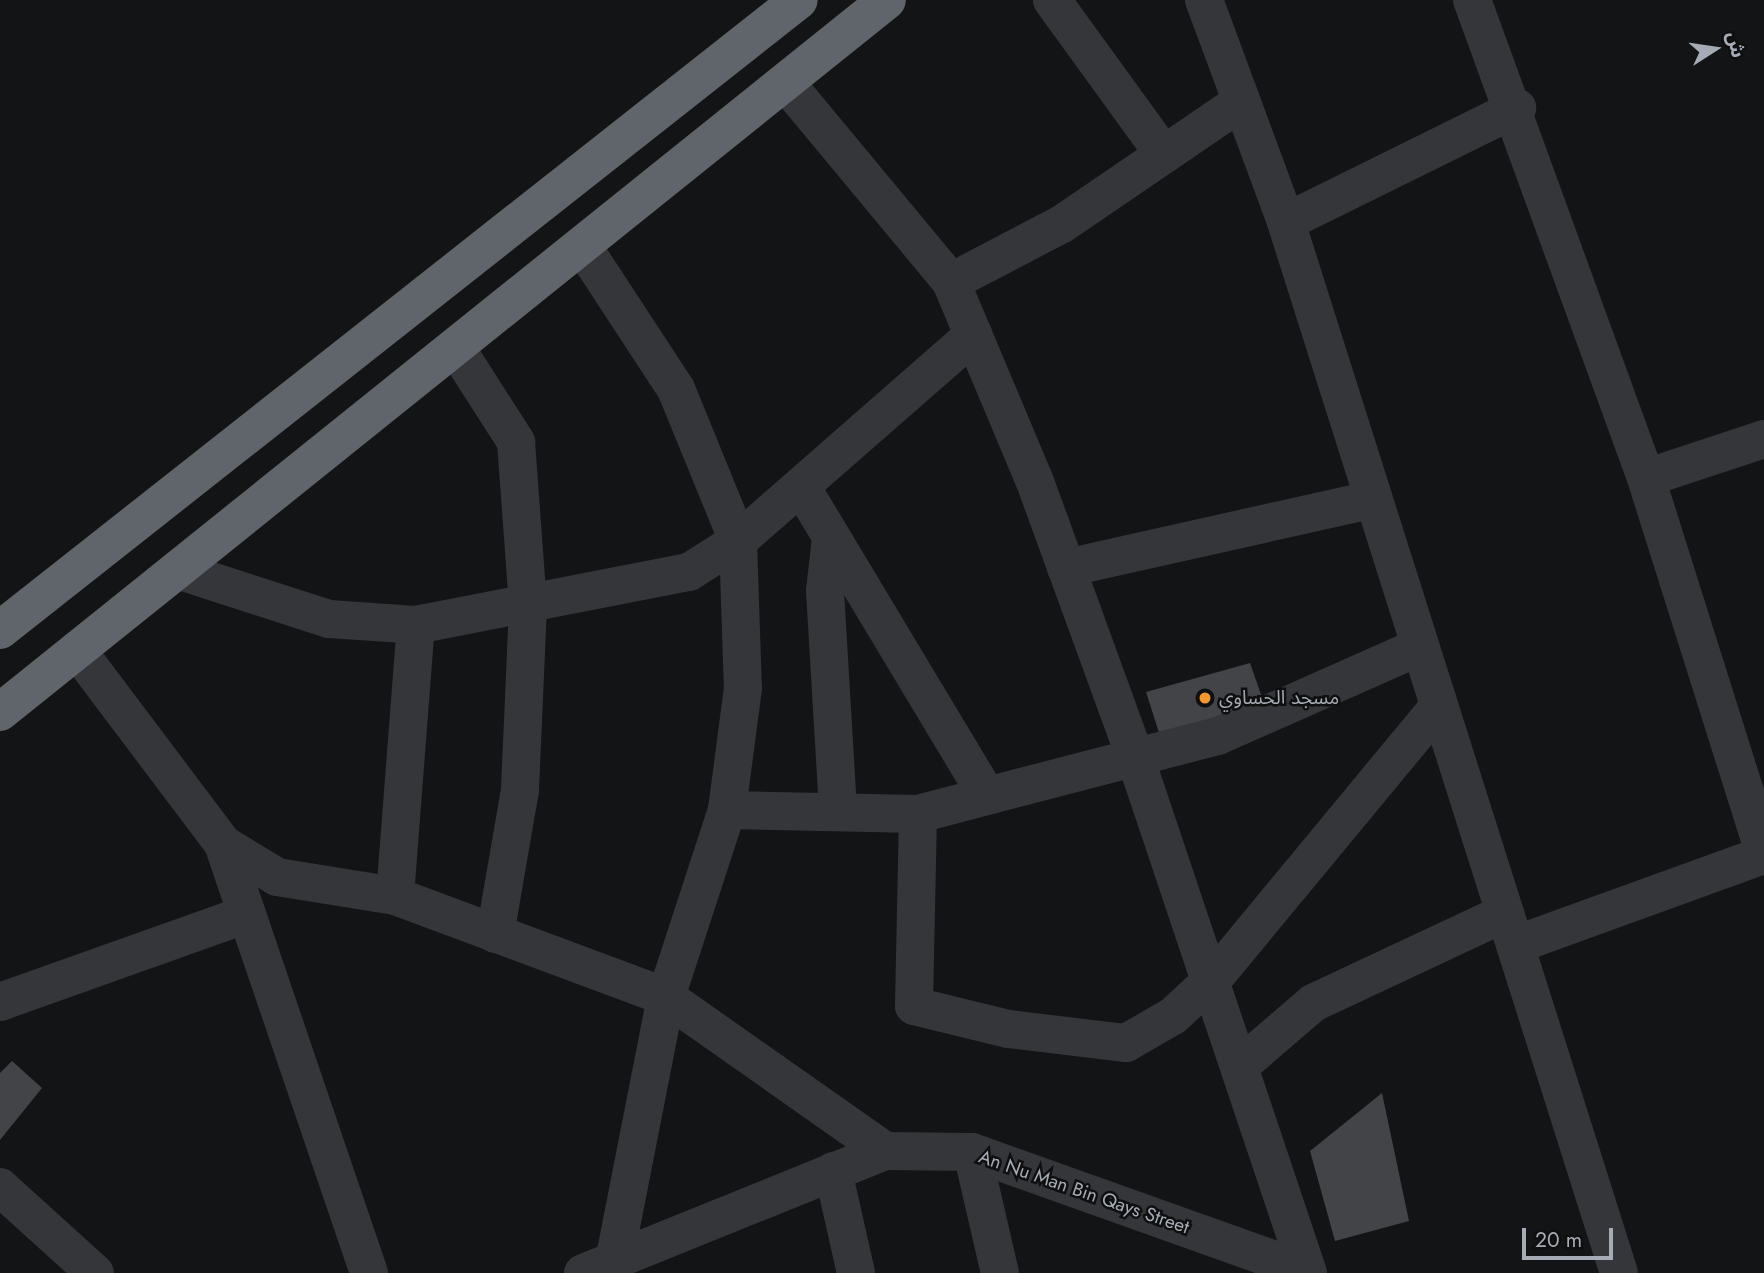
<!DOCTYPE html>
<html>
<head>
<meta charset="utf-8">
<style>
  body { margin:0 }
  #map { position:relative; width:1764px; height:1273px; overflow:hidden; background:#131415; font-family:Jost,"Noto Sans Arabic",sans-serif }
  div>[style] { position:absolute }
  .building>* { inset:0; background:#424448 }
  .minor>* { height:38px; margin:-19px; padding:0 19px; transform-origin:19px; border-radius:19px; background:#34363a }
  .highway>* { height:38px; margin:-19px; padding:0 19px; transform-origin:19px; border-radius:19px; background:#60656b }
  .dots>* { width:19px; height:19px; translate:-50% -50%; box-sizing:border-box; border:4px solid #0f0f10; border-radius:50% }
  span { translate:-50% -50%; white-space:nowrap; text-align:center; line-height:1.15; -webkit-text-stroke:5px #0f0f10; paint-order:stroke }
  .poi-label { font-size:19px; color:#a5acb6 }
  .left { translate:0 -50%; text-align:left }
  .street-label { font-size:19px; color:#a5acb6 }
  .north { position:absolute; left:1680px; top:14px; width:70px; height:70px; -webkit-text-stroke:5px #0f0f10; paint-order:stroke; rotate:78deg; font-size:19px; font-weight:700; line-height:28px; text-align:center; color:#a5acb6 }
  .north::after { content:''; display:block; margin:auto; width:24px; height:32px; background:#a5acb6; clip-path:polygon(50% 0,100% 100%,50% 72%,0 100%) }
  .scale { position:absolute; left:1522px; top:1228px; width:91px; height:32px; box-sizing:border-box; border:4px solid #a5acb6; border-top:0; padding-left:9px; font-size:21px; line-height:24px; white-space:nowrap; color:#a5acb6; -webkit-text-stroke:5px #0f0f10; paint-order:stroke }
</style>
</head>
<body>
<div id="map">
  <div class="building">
    <i style="clip-path:polygon(1250px 663px,1264px 703px,1162px 742px,1146px 692px)"></i>
    <i style="clip-path:polygon(12px 1061px,42px 1088px,0 1140px,0 1073px)"></i>
    <i style="clip-path:polygon(1382px 1093px,1409px 1221px,1335px 1241px,1310px 1151px)"></i>
  </div>
  <div class="minor">
    <i style="left:1052px;top:0;width:191px;rotate:54.1deg"></i>
    <i style="left:1204px;top:0;width:237px;rotate:69.7deg"></i>
    <i style="left:1286px;top:222px;width:1102px;rotate:72.42deg"></i>
    <i style="left:1472px;top:0;width:509px;rotate:70deg"></i>
    <i style="left:1646px;top:478px;width:393px;rotate:72.5deg"></i>
    <i style="left:786px;top:83px;width:259px;rotate:50.3deg"></i>
    <i style="left:951px;top:282px;width:214px;rotate:67.2deg"></i>
    <i style="left:1034px;top:479px;width:299px;rotate:70deg"></i>
    <i style="left:1136px;top:760px;width:541px;rotate:71.46deg"></i>
    <i style="left:1286px;top:222px;width:258px;rotate:-26.3deg"></i>
    <i style="left:583px;top:247px;width:170px;rotate:56.8deg"></i>
    <i style="left:676px;top:389px;width:164px;rotate:67.8deg"></i>
    <i style="left:738px;top:541px;width:147px;rotate:88.1deg"></i>
    <i style="left:743px;top:688px;width:123px;rotate:97.5deg"></i>
    <i style="left:727px;top:810px;width:197px;rotate:108.1deg"></i>
    <i style="left:666px;top:997px;width:266px;rotate:101.1deg"></i>
    <i style="left:951px;top:282px;width:125px;rotate:-27.6deg"></i>
    <i style="left:1062px;top:224px;width:217px;rotate:-34.3deg"></i>
    <i style="left:456px;top:348px;width:112px;rotate:57.4deg"></i>
    <i style="left:516px;top:442px;width:164px;rotate:85.8deg"></i>
    <i style="left:528px;top:606px;width:184px;rotate:92.5deg"></i>
    <i style="left:520px;top:790px;width:146px;rotate:99.8deg"></i>
    <i style="left:1646px;top:478px;width:124px;rotate:-18.3deg"></i>
    <i style="left:802px;top:488px;width:359px;rotate:59deg"></i>
    <i style="left:831px;top:538px;width:53px;rotate:96.5deg"></i>
    <i style="left:825px;top:591px;width:221px;rotate:86.6deg"></i>
    <i style="left:1066px;top:568px;width:312px;rotate:-12.6deg"></i>
    <i style="left:177px;top:570px;width:160px;rotate:17.9deg"></i>
    <i style="left:329px;top:619px;width:87px;rotate:3.9deg"></i>
    <i style="left:416px;top:625px;width:278px;rotate:-11deg"></i>
    <i style="left:689px;top:572px;width:58px;rotate:-32.3deg"></i>
    <i style="left:738px;top:541px;width:313px;rotate:-41.2deg"></i>
    <i style="left:77px;top:650px;width:243px;rotate:53deg"></i>
    <i style="left:223px;top:844px;width:63px;rotate:31.4deg"></i>
    <i style="left:277px;top:877px;width:120px;rotate:9.1deg"></i>
    <i style="left:395px;top:896px;width:289px;rotate:20.4deg"></i>
    <i style="left:666px;top:997px;width:268px;rotate:35.1deg"></i>
    <i style="left:727px;top:810px;width:191px;rotate:1.2deg"></i>
    <i style="left:918px;top:814px;width:310px;rotate:-14.6deg"></i>
    <i style="left:1218px;top:736px;width:220px;rotate:-23.9deg"></i>
    <i style="left:918px;top:814px;width:192px;rotate:91.2deg"></i>
    <i style="left:914px;top:1006px;width:97px;rotate:13.7deg"></i>
    <i style="left:1008px;top:1029px;width:119px;rotate:6.8deg"></i>
    <i style="left:1126px;top:1043px;width:54px;rotate:-29.9deg"></i>
    <i style="left:1173px;top:1016px;width:56px;rotate:-42.8deg"></i>
    <i style="left:1214px;top:978px;width:352px;rotate:-50.4deg"></i>
    <i style="left:223px;top:844px;width:453px;rotate:71.2deg"></i>
    <i style="left:395px;top:896px;width:272px;rotate:-85.6deg"></i>
    <i style="left:1515px;top:945px;width:265px;rotate:-19.9deg"></i>
    <i style="left:0;top:1002px;width:262px;rotate:-19.6deg"></i>
    <i style="left:1241px;top:1065px;width:95px;rotate:-40.7deg"></i>
    <i style="left:1313px;top:1003px;width:212px;rotate:-25.1deg"></i>
    <i style="left:972px;top:1152px;width:124px;rotate:77deg"></i>
    <i style="left:833px;top:1171px;width:105px;rotate:77.3deg"></i>
    <i style="left:0;top:1187px;width:128px;rotate:42.2deg"></i>
    <i style="left:583px;top:1273px;width:326px;rotate:-22deg"></i>
    <i style="left:885px;top:1151px;width:87px;rotate:0.7deg"></i>
    <i style="left:972px;top:1152px;width:356px;rotate:19.6deg"></i>
  </div>
  <div class="highway">
    <i style="left:0;top:630px;width:1017px;rotate:-38.26deg"></i>
    <i style="left:0;top:712px;width:1137px;rotate:-38.75deg"></i>
  </div>
  <div class="dots">
    <i style="left:1205px;top:698px;background:#f5982c"></i>
  </div>
  <div class="poi-label">
    <span class="left" style="left:1219px;top:698px">مسجد الحساوي</span>
  </div>
  <div class="street-label">
    <span style="left:1084px;top:1192px;rotate:19deg">An Nu Man Bin Qays Street</span>
  </div>
  <div class="north">ش</div>
  <div class="scale">20 m</div>
</div>
</body>
</html>
